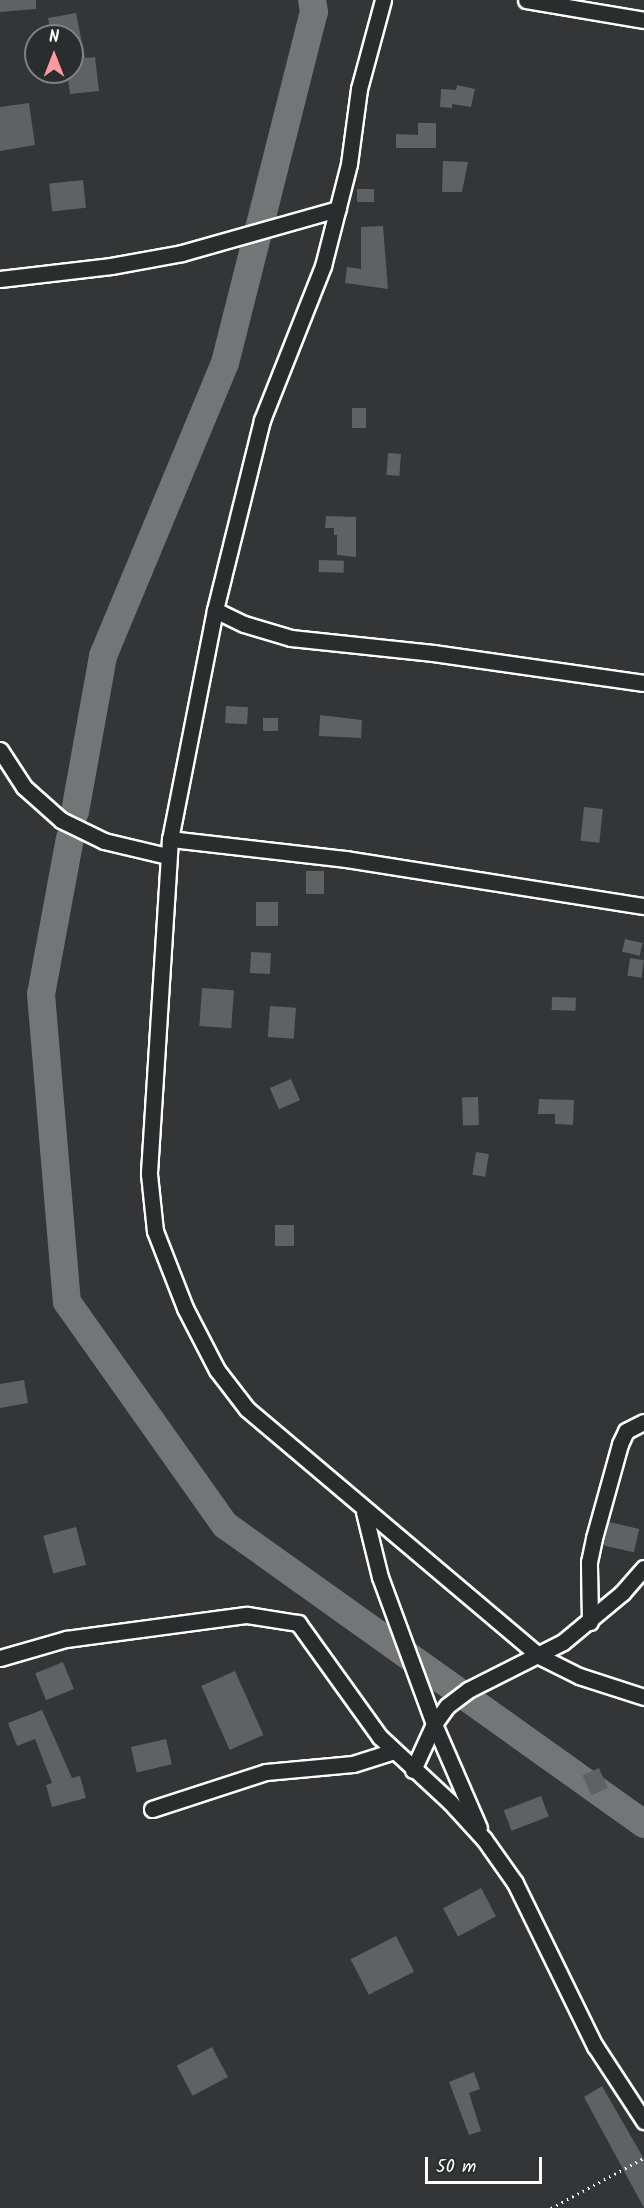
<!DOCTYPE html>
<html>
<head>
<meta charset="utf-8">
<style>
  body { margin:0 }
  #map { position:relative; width:644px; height:2208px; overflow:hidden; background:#333536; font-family:Kalam,sans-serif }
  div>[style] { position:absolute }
  .river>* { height:28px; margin:-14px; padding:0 14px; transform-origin:14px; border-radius:14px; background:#737576 }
  .building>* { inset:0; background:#5f6162; transform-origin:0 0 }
  .path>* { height:3px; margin-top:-1.5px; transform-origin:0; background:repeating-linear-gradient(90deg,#fff 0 1.5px,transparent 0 6px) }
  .roads { filter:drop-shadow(2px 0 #fff) drop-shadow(-2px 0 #fff) drop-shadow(0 2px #fff) drop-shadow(0 -2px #fff) }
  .street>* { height:15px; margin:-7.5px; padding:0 7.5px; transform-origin:7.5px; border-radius:7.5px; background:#2a2d2e }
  span { translate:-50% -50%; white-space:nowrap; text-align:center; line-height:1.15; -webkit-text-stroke:6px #2a2d2e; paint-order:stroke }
  .north { position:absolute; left:24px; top:24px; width:60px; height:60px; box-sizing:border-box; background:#2a2d2e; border:2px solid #7f8182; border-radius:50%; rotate:0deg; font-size:16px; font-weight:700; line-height:24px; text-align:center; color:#fff }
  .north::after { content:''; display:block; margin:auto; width:21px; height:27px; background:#ff9aa2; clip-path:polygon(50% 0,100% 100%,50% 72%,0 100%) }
  .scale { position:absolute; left:425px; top:2157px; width:117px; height:27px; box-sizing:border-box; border:3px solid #fff; border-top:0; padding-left:8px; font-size:18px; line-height:21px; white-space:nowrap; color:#fff; -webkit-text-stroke:4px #2a2d2e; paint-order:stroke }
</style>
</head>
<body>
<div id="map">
  <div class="river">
    <i style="left:75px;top:812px;width:158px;rotate:-79.8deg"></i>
    <i style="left:103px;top:656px;width:317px;rotate:-67.4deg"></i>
    <i style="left:225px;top:363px;width:362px;rotate:-75.8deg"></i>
    <i style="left:314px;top:12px;width:12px;rotate:-99deg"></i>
    <i style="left:70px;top:838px;width:159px;rotate:100.5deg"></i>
    <i style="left:41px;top:994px;width:309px;rotate:85.2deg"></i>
    <i style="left:67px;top:1302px;width:273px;rotate:54.7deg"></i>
    <i style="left:225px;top:1525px;width:515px;rotate:35.51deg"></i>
  </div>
  <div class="building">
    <i style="clip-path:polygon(0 0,36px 0,36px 9px,0 12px)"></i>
    <i style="clip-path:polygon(76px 13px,85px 58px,95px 57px,99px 91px,70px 94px,67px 72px,72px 72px,72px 36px,52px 36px,48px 18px)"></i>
    <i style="clip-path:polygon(457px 85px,475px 89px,471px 107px,452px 104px,452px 108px,440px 107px,441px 89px,456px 90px)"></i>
    <i style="clip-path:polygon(29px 103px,35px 145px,0 151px,0 107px)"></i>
    <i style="clip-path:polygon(418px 123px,436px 123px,436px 148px,396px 148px,396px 134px,418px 135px)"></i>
    <i style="clip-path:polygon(443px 161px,468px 162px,462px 192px,442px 192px)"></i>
    <i style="left:83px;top:180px;width:28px;height:34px;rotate:84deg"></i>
    <i style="left:374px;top:189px;width:13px;height:17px;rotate:90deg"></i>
    <i style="clip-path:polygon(383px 226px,388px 289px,345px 283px,347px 267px,361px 269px,361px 227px)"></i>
    <i style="left:352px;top:408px;width:14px;height:20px"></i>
    <i style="left:388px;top:453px;width:13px;height:22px;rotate:4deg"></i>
    <i style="clip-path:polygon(326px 516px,356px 517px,356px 557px,337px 555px,337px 535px,334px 535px,334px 528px,325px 528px)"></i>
    <i style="left:319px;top:560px;width:25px;height:12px;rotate:2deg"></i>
    <i style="left:226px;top:706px;width:22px;height:17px;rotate:3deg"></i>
    <i style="clip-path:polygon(320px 715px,362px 720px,361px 738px,319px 736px)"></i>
    <i style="left:263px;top:718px;width:15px;height:13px"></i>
    <i style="left:584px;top:807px;width:19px;height:34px;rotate:6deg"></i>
    <i style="left:306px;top:871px;width:18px;height:23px"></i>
    <i style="left:256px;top:902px;width:22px;height:24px"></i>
    <i style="left:625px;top:939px;width:18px;height:13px;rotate:13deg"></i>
    <i style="left:251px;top:952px;width:20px;height:21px;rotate:3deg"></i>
    <i style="left:630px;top:958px;width:14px;height:18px;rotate:8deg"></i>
    <i style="left:202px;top:988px;width:32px;height:38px;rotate:4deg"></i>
    <i style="left:552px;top:997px;width:24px;height:13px;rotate:2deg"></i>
    <i style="left:270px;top:1006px;width:26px;height:31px;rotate:4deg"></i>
    <i style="left:291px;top:1079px;width:23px;height:23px;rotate:67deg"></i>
    <i style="left:478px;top:1097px;width:28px;height:16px;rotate:88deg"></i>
    <i style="clip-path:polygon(539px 1099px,574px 1100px,573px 1125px,555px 1124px,555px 1114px,538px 1114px)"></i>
    <i style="left:476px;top:1152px;width:13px;height:23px;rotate:9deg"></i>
    <i style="left:275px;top:1225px;width:19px;height:21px"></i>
    <i style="clip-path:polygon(24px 1380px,28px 1403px,0 1408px,0 1384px)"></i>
    <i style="left:609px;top:1522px;width:31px;height:24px;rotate:13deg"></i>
    <i style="left:76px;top:1527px;width:39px;height:34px;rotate:75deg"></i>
    <i style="left:63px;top:1662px;width:29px;height:30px;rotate:68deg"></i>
    <i style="left:235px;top:1671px;width:70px;height:37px;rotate:66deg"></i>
    <i style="clip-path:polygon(42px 1710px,72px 1778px,80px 1776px,86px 1798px,52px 1807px,46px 1785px,52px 1783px,35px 1739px,17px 1746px,8px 1723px)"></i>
    <i style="left:166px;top:1739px;width:26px;height:36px;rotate:77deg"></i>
    <i style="left:599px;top:1768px;width:22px;height:18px;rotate:66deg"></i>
    <i style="left:541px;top:1796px;width:22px;height:40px;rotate:69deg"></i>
    <i style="left:481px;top:1888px;width:32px;height:43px;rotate:62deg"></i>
    <i style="left:396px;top:1936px;width:40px;height:51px;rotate:63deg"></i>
    <i style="left:212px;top:2047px;width:34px;height:40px;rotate:62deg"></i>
    <i style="clip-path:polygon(474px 2072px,480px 2089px,469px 2093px,481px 2131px,469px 2135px,449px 2082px)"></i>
    <i style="clip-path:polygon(602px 2086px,644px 2159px,644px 2208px,584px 2097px)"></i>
  </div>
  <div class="path">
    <i style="left:551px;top:2208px;width:106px;rotate:-28.3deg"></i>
  </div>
  <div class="roads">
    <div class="street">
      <i style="left:383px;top:0;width:92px;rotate:105.1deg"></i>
      <i style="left:359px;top:89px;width:76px;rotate:97.6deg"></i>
      <i style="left:349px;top:164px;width:105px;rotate:104.3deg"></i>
      <i style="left:323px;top:266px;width:166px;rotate:111.6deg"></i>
      <i style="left:262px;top:420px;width:196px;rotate:103.9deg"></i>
      <i style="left:215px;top:610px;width:233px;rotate:101.1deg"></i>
      <i style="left:170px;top:839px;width:336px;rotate:93.6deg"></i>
      <i style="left:149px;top:1174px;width:57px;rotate:84deg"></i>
      <i style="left:155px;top:1231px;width:83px;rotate:68.7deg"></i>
      <i style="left:185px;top:1308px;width:70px;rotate:62.7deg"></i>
      <i style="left:217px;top:1370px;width:49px;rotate:52.4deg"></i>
      <i style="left:247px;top:1409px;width:382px;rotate:40.2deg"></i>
      <i style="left:539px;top:1656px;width:45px;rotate:26.6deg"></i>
      <i style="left:579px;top:1676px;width:68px;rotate:17.9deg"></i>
      <i style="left:526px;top:0;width:120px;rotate:9.6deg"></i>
      <i style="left:0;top:279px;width:112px;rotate:-6.7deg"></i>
      <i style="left:111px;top:266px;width:72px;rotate:-10.4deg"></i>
      <i style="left:182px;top:253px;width:162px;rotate:-15.8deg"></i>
      <i style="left:215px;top:610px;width:32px;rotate:26deg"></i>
      <i style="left:244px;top:624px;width:49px;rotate:16.6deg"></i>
      <i style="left:291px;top:638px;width:143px;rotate:6deg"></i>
      <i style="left:433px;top:653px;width:213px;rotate:8.1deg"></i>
      <i style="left:0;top:750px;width:44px;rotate:57deg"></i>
      <i style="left:24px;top:787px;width:50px;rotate:41.7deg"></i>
      <i style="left:61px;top:820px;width:48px;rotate:26deg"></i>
      <i style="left:104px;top:841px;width:65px;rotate:13.4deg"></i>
      <i style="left:170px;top:839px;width:177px;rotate:6.5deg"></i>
      <i style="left:346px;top:859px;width:302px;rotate:9deg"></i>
      <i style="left:364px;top:1512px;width:67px;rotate:76.2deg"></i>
      <i style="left:380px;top:1577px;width:157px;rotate:69.8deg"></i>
      <i style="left:434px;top:1724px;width:113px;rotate:66.6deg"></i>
      <i style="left:590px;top:1622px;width:60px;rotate:-91deg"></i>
      <i style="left:589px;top:1562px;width:25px;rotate:-78deg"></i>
      <i style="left:594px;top:1538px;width:98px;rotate:-74.5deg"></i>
      <i style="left:620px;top:1444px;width:14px;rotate:-65deg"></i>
      <i style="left:626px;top:1431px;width:20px;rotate:-27deg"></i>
      <i style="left:0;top:1658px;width:69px;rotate:-16.1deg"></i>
      <i style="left:66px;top:1639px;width:183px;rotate:-7.6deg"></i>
      <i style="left:247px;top:1615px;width:52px;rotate:8.9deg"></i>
      <i style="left:298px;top:1623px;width:140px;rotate:54.3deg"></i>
      <i style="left:380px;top:1737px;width:96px;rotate:42.9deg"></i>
      <i style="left:450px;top:1802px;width:50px;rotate:47.4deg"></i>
      <i style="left:484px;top:1839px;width:54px;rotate:54.8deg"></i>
      <i style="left:515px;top:1883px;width:182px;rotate:63.9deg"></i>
      <i style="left:595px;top:2046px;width:90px;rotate:56.8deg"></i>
      <i style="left:413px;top:1770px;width:51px;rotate:-65.5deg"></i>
      <i style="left:434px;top:1724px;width:22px;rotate:-54deg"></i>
      <i style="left:447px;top:1706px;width:26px;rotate:-37deg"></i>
      <i style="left:468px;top:1690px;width:106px;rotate:-26.8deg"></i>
      <i style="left:563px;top:1642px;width:77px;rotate:-39.7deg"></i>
      <i style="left:622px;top:1593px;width:33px;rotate:-49deg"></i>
      <i style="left:152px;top:1809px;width:120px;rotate:-18deg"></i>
      <i style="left:266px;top:1772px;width:87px;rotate:-5.3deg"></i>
      <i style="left:353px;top:1764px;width:43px;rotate:-17.6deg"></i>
    </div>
  </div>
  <div class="north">N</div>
  <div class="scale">50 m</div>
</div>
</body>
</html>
